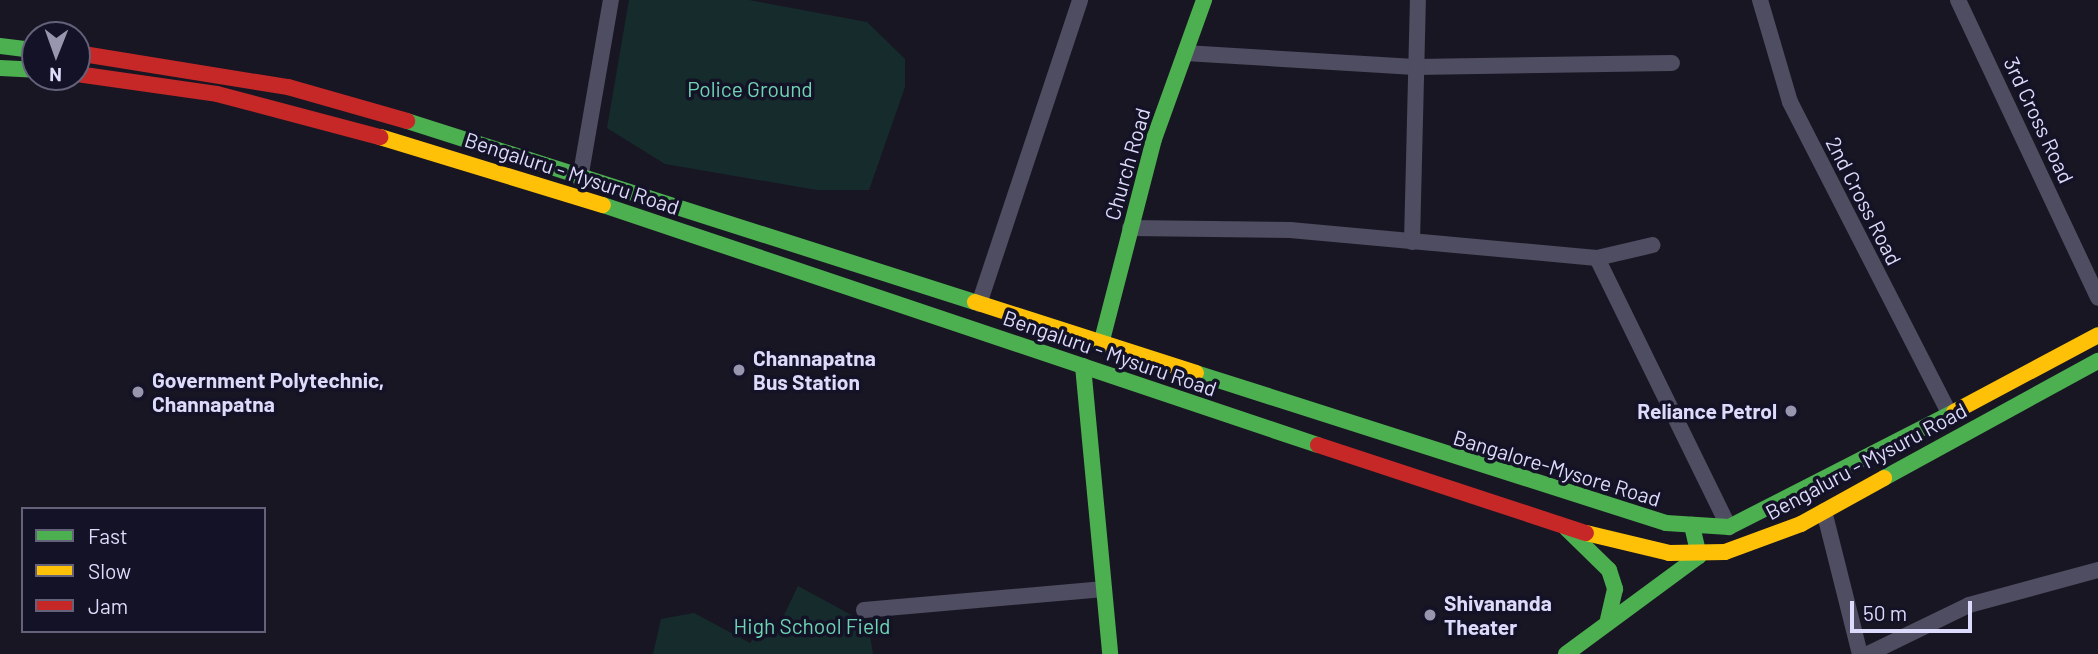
<!DOCTYPE html>
<html>
<head>
<meta charset="utf-8">
<style>
  body { margin:0 }
  #map { position:relative; width:2098px; height:654px; overflow:hidden; background:#181622; font-family:Barlow,sans-serif }
  div>[style] { position:absolute }
  .green>* { inset:0; background:#162c2c }
  .street>* { height:16px; margin:-8px; padding:0 8px; transform-origin:8px; border-radius:8px; background:#4e4d61 }
  .fast>* { height:16px; margin:-8px; padding:0 8px; transform-origin:8px; border-radius:8px; background:#4caf50 }
  .slow>* { height:16px; margin:-8px; padding:0 8px; transform-origin:8px; border-radius:8px; background:#ffc107 }
  .jam>* { height:16px; margin:-8px; padding:0 8px; transform-origin:8px; border-radius:8px; background:#c62828 }
  .dots>* { width:19px; height:19px; translate:-50% -50%; box-sizing:border-box; border:4px solid #141226; border-radius:50% }
  span { translate:-50% -50%; white-space:nowrap; text-align:center; line-height:1.15; -webkit-text-stroke:7px #141226; paint-order:stroke }
  .park-label { font-size:21px; color:#6ed4b4 }
  .street-label { font-size:21px; color:#dddbfb }
  .poi-label { font-size:21px; color:#dddbfb; font-weight:700 }
  .left { translate:0 -50%; text-align:left }
  .right { translate:-100% -50%; text-align:right }
  .legend { position:absolute; left:21px; top:507px; width:245px; height:126px; box-sizing:border-box; background:#141226; border:2px solid #64627b; margin:0; padding:9px 12px; list-style:none; font-size:21px; color:#dddbfb }
  .legend li { display:flex; align-items:center; gap:14px; height:35px }
  .legend b { width:35px; border:2px solid #64627b }
  .north { position:absolute; left:21px; top:21px; width:70px; height:70px; box-sizing:border-box; background:#141226; border:2px solid #64627b; border-radius:50%; rotate:181deg; font-size:19px; font-weight:700; line-height:28px; text-align:center; color:#dddbfb }
  .north::after { content:''; display:block; margin:auto; width:24px; height:32px; background:#9896af; clip-path:polygon(50% 0,100% 100%,50% 72%,0 100%) }
  .scale { position:absolute; left:1850px; top:601px; width:122px; height:32px; box-sizing:border-box; border:4px solid #dddbfb; border-top:0; padding-left:9px; font-size:21px; line-height:24px; white-space:nowrap; color:#dddbfb; -webkit-text-stroke:5px #141226; paint-order:stroke }
</style>
</head>
<body>
<div id="map">
  <div class="green">
    <i style="clip-path:polygon(629px 0,749px 0,867px 22px,905px 59px,905px 87px,869px 190px,817px 190px,665px 164px,607px 128px)"></i>
    <i style="clip-path:polygon(798px 586px,868px 624px,873px 654px,653px 654px,661px 619px,694px 613px,750px 643px,761px 628px,776px 632px)"></i>
  </div>
  <div class="street">
    <i style="left:1760px;top:0;width:106px;rotate:73.6deg"></i>
    <i style="left:1790px;top:102px;width:352px;rotate:62.9deg"></i>
    <i style="left:1958px;top:0;width:329px;rotate:64.8deg"></i>
    <i style="left:1185px;top:53px;width:230px;rotate:3.5deg"></i>
    <i style="left:1415px;top:67px;width:257px;rotate:-0.9deg"></i>
    <i style="left:580px;top:179px;width:182px;rotate:-80.2deg"></i>
    <i style="left:1130px;top:228px;width:160px;rotate:0.7deg"></i>
    <i style="left:1290px;top:230px;width:308px;rotate:5.2deg"></i>
    <i style="left:1597px;top:258px;width:57px;rotate:-13.1deg"></i>
    <i style="left:1412px;top:242px;width:242px;rotate:-88.6deg"></i>
    <i style="left:1597px;top:258px;width:300px;rotate:63.9deg"></i>
    <i style="left:979px;top:304px;width:320px;rotate:-71.6deg"></i>
    <i style="left:1824px;top:511px;width:147px;rotate:75.9deg"></i>
    <i style="left:864px;top:610px;width:241px;rotate:-5deg"></i>
    <i style="left:1868px;top:654px;width:112px;rotate:-25.9deg"></i>
    <i style="left:1969px;top:605px;width:134px;rotate:-15.2deg"></i>
  </div>
  <div class="fast">
    <i style="left:0;top:46px;width:35px;rotate:7deg"></i>
    <i style="left:0;top:68px;width:35px;rotate:3deg"></i>
    <i style="left:407px;top:121px;width:596px;rotate:17.68deg"></i>
    <i style="left:603px;top:205px;width:754px;rotate:18.56deg"></i>
    <i style="left:1101px;top:344px;width:212px;rotate:-75.5deg"></i>
    <i style="left:1154px;top:139px;width:148px;rotate:-70.2deg"></i>
    <i style="left:1083px;top:366px;width:289px;rotate:84.6deg"></i>
    <i style="left:1196px;top:373px;width:493px;rotate:17.7deg"></i>
    <i style="left:1666px;top:523px;width:63px;rotate:3.6deg"></i>
    <i style="left:1729px;top:527px;width:253px;rotate:-27.1deg"></i>
    <i style="left:1884px;top:478px;width:244px;rotate:-28.7deg"></i>
    <i style="left:1566px;top:528px;width:60px;rotate:44.3deg"></i>
    <i style="left:1609px;top:570px;width:20px;rotate:72deg"></i>
    <i style="left:1615px;top:589px;width:31px;rotate:103deg"></i>
    <i style="left:1566px;top:654px;width:165px;rotate:-36.4deg"></i>
    <i style="left:1699px;top:556px;width:32px;rotate:-103deg"></i>
  </div>
  <div class="slow">
    <i style="left:380px;top:137px;width:233px;rotate:17deg"></i>
    <i style="left:975px;top:302px;width:232px;rotate:17.8deg"></i>
    <i style="left:1954px;top:412px;width:163px;rotate:-28.1deg"></i>
    <i style="left:1586px;top:533px;width:85px;rotate:13.5deg"></i>
    <i style="left:1669px;top:553px;width:56px;rotate:-1deg"></i>
    <i style="left:1725px;top:552px;width:81px;rotate:-20.2deg"></i>
    <i style="left:1801px;top:524px;width:95px;rotate:-29deg"></i>
  </div>
  <div class="jam">
    <i style="left:77px;top:53px;width:214px;rotate:9.2deg"></i>
    <i style="left:288px;top:87px;width:124px;rotate:15.9deg"></i>
    <i style="left:77px;top:74px;width:141px;rotate:8.1deg"></i>
    <i style="left:217px;top:94px;width:169px;rotate:14.8deg"></i>
    <i style="left:1318px;top:445px;width:282px;rotate:18.2deg"></i>
  </div>
  <div class="dots">
    <i style="left:739px;top:370px;background:#9896af"></i>
    <i style="left:138px;top:392px;background:#9896af"></i>
    <i style="left:1791px;top:411px;background:#9896af"></i>
    <i style="left:1430px;top:615px;background:#9896af"></i>
  </div>
  <div class="park-label">
    <span style="left:750px;top:89px">Police Ground</span>
    <span style="left:812px;top:626px">High School Field</span>
  </div>
  <div class="street-label">
    <span style="left:2039px;top:120px;rotate:65deg">3rd Cross Road</span>
    <span style="left:1127px;top:164px;rotate:-74deg">Church Road</span>
    <span style="left:572px;top:173px;rotate:18deg">Bengaluru - Mysuru Road</span>
    <span style="left:1864px;top:201px;rotate:63deg">2nd Cross Road</span>
    <span style="left:1110px;top:353px;rotate:19deg">Bengaluru - Mysuru Road</span>
    <span style="left:1866px;top:461px;rotate:-28deg">Bengaluru - Mysuru Road</span>
    <span style="left:1557px;top:468px;rotate:17deg">Bangalore-Mysore Road</span>
  </div>
  <div class="poi-label">
    <span class="left" style="left:753px;top:370px">Channapatna<br>Bus Station</span>
    <span class="left" style="left:152px;top:392px">Government Polytechnic,<br>Channapatna</span>
    <span class="right" style="left:1777px;top:411px">Reliance Petrol</span>
    <span class="left" style="left:1444px;top:615px">Shivananda<br>Theater</span>
  </div>
  <ul class="legend">
  <li><b style="height:9px;background:#4caf50"></b>Fast</li>
  <li><b style="height:9px;background:#ffc107"></b>Slow</li>
  <li><b style="height:9px;background:#c62828"></b>Jam</li>
  </ul>
  <div class="north">N</div>
  <div class="scale">50 m</div>
</div>
</body>
</html>
